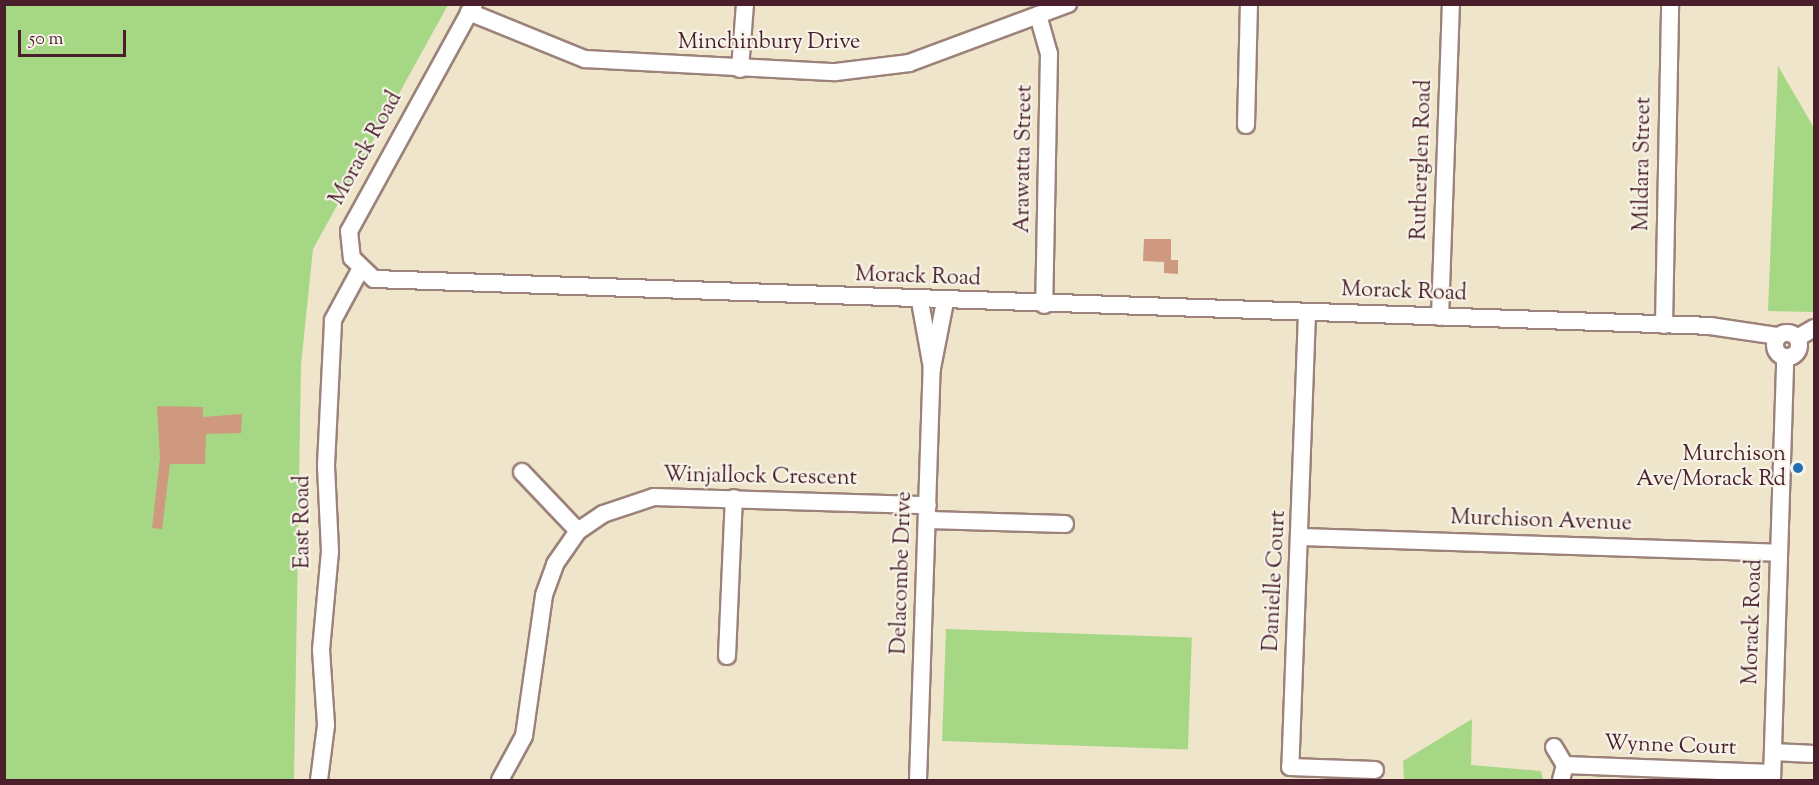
<!DOCTYPE html>
<html>
<head>
<meta charset="utf-8">
<style>
  body { margin:0 }
  #map { position:relative; width:1819px; height:785px; overflow:hidden; background:#efe5ca; font-family:"Sorts Mill Goudy",serif }
  div>[style] { position:absolute }
  .green>* { inset:0; background:#a6d785; transform-origin:0 0 }
  .building>* { inset:0; background:#ce997f }
  .roads { filter:drop-shadow(2px 0 #9c827a) drop-shadow(-2px 0 #9c827a) drop-shadow(0 2px #9c827a) drop-shadow(0 -2px #9c827a) }
  .minor>* { height:16px; margin:-8px; padding:0 8px; transform-origin:8px; border-radius:8px; background:#fff }
  .minor>.ring { margin:-8px; padding:0; box-sizing:content-box; background:none; border:16px solid #fff; border-radius:50% }
  .dots>* { width:16px; height:16px; translate:-50% -50%; box-sizing:border-box; border:3px solid #f7f3e8; border-radius:50% }
  span { translate:-50% -50%; white-space:nowrap; text-align:center; line-height:1.15; -webkit-text-stroke:4.5px #f7f3e8; paint-order:stroke }
  .street-label { font-size:22px; color:#4a1f2b }
  .poi-label { font-size:22px; color:#4a1f2b }
  .right { translate:-100% -50%; text-align:right }
  .frame { position:absolute; inset:0; border:6px solid #4a1f2b; pointer-events:none }
  .scale { position:absolute; left:18px; top:30px; width:108px; height:27px; box-sizing:border-box; border:3px solid #4a1f2b; border-top:0; padding-left:8px; font-size:18px; line-height:21px; white-space:nowrap; color:#4a1f2b; -webkit-text-stroke:4px #f7f3e8; paint-order:stroke }
</style>
</head>
<body>
<div id="map">
  <div class="green">
    <i style="clip-path:polygon(5px 5px,448px 5px,313px 249px,301px 365px,294px 780px,5px 780px)"></i>
    <i style="clip-path:polygon(1778px 66px,1814px 128px,1814px 312px,1768px 311px)"></i>
    <i style="left:946px;top:629px;width:246px;height:112px;rotate:2deg"></i>
    <i style="clip-path:polygon(1472px 719px,1471px 765px,1541px 771px,1543px 780px,1404px 780px,1403px 761px)"></i>
  </div>
  <div class="building">
    <i style="clip-path:polygon(1144px 239px,1171px 239px,1171px 260px,1178px 260px,1178px 274px,1164px 273px,1164px 262px,1143px 261px)"></i>
    <i style="clip-path:polygon(157px 406px,203px 407px,203px 417px,242px 414px,241px 433px,206px 434px,205px 464px,170px 464px,162px 529px,152px 528px,160px 458px)"></i>
  </div>
  <div class="roads">
    <div class="minor">
      <i style="left:474px;top:4px;width:259px;rotate:118.8deg"></i>
      <i style="left:349px;top:231px;width:27px;rotate:84deg"></i>
      <i style="left:352px;top:258px;width:30px;rotate:44deg"></i>
      <i style="left:374px;top:279px;width:1337px;rotate:2.01deg"></i>
      <i style="left:1710px;top:326px;width:69px;rotate:8.4deg"></i>
      <i style="left:469px;top:12px;width:125px;rotate:22.1deg"></i>
      <i style="left:585px;top:59px;width:251px;rotate:3deg"></i>
      <i style="left:836px;top:72px;width:74px;rotate:-7deg"></i>
      <i style="left:909px;top:63px;width:170px;rotate:-20.4deg"></i>
      <i style="left:1038px;top:15px;width:41px;rotate:74.2deg"></i>
      <i style="left:1049px;top:54px;width:251px;rotate:91.1deg"></i>
      <i style="left:740px;top:69px;width:65px;rotate:-85.6deg"></i>
      <i style="left:1246px;top:125px;width:121px;rotate:-88.6deg"></i>
      <i style="left:1307px;top:313px;width:454px;rotate:92.1deg"></i>
      <i style="left:1290px;top:767px;width:85px;rotate:2deg"></i>
      <i style="left:1440px;top:317px;width:313px;rotate:-88deg"></i>
      <i style="left:1664px;top:325px;width:321px;rotate:-88.9deg"></i>
      <i class="ring" style="left:1775px;top:333px;width:8px;height:8px"></i>
      <i style="left:1797px;top:338px;width:20px;rotate:-30deg"></i>
      <i style="left:932px;top:368px;width:67px;rotate:-78.9deg"></i>
      <i style="left:522px;top:472px;width:81px;rotate:46.5deg"></i>
      <i style="left:928px;top:520px;width:137px;rotate:1.7deg"></i>
      <i style="left:1302px;top:537px;width:476px;rotate:1.9deg"></i>
      <i style="left:727px;top:656px;width:158px;rotate:-87.5deg"></i>
      <i style="left:1554px;top:747px;width:21px;rotate:59deg"></i>
      <i style="left:1773px;top:752px;width:41px;rotate:2.8deg"></i>
      <i style="left:319px;top:780px;width:55px;rotate:-82.7deg"></i>
      <i style="left:326px;top:725px;width:75px;rotate:-93.8deg"></i>
      <i style="left:321px;top:650px;width:99px;rotate:-84.8deg"></i>
      <i style="left:330px;top:551px;width:86px;rotate:-92.7deg"></i>
      <i style="left:326px;top:465px;width:145px;rotate:-87.2deg"></i>
      <i style="left:333px;top:320px;width:57px;rotate:-61.6deg"></i>
      <i style="left:500px;top:780px;width:50px;rotate:-61.4deg"></i>
      <i style="left:524px;top:736px;width:142px;rotate:-81.9deg"></i>
      <i style="left:544px;top:595px;width:33px;rotate:-70deg"></i>
      <i style="left:555px;top:564px;width:40px;rotate:-55.1deg"></i>
      <i style="left:578px;top:531px;width:30px;rotate:-34deg"></i>
      <i style="left:603px;top:514px;width:54px;rotate:-18.4deg"></i>
      <i style="left:654px;top:497px;width:274px;rotate:1.7deg"></i>
      <i style="left:918px;top:780px;width:412px;rotate:-88.1deg"></i>
      <i style="left:932px;top:368px;width:68px;rotate:-100.2deg"></i>
      <i style="left:1561px;top:780px;width:16px;rotate:-75deg"></i>
      <i style="left:1565px;top:765px;width:207px;rotate:2.2deg"></i>
      <i style="left:1772px;top:780px;width:423px;rotate:-88.2deg"></i>
    </div>
  </div>
  <div class="dots">
    <i style="left:1798px;top:468px;background:#1f6fb2"></i>
  </div>
  <div class="street-label">
    <span style="left:769px;top:44px">Minchinbury Drive</span>
    <span style="left:367px;top:149px;rotate:-61deg">Morack Road</span>
    <span style="left:1025px;top:159px;rotate:-89deg">Arawatta Street</span>
    <span style="left:1423px;top:160px;rotate:-88deg">Rutherglen Road</span>
    <span style="left:1644px;top:164px;rotate:-89deg">Mildara Street</span>
    <span style="left:918px;top:278px;rotate:2deg">Morack Road</span>
    <span style="left:1404px;top:293px;rotate:2deg">Morack Road</span>
    <span style="left:760px;top:478px;rotate:1deg">Winjallock Crescent</span>
    <span style="left:304px;top:522px;rotate:-90deg">East Road</span>
    <span style="left:1541px;top:522px;rotate:2deg">Murchison Avenue</span>
    <span style="left:903px;top:573px;rotate:-88deg">Delacombe Drive</span>
    <span style="left:1276px;top:581px;rotate:-87deg">Danielle Court</span>
    <span style="left:1754px;top:622px;rotate:-88deg">Morack Road</span>
    <span style="left:1670px;top:747px;rotate:2deg">Wynne Court</span>
  </div>
  <div class="poi-label">
    <span class="right" style="left:1786px;top:468px">Murchison<br>Ave/Morack Rd</span>
  </div>
  <div class="frame"></div>
  <div class="scale">50 m</div>
</div>
</body>
</html>
